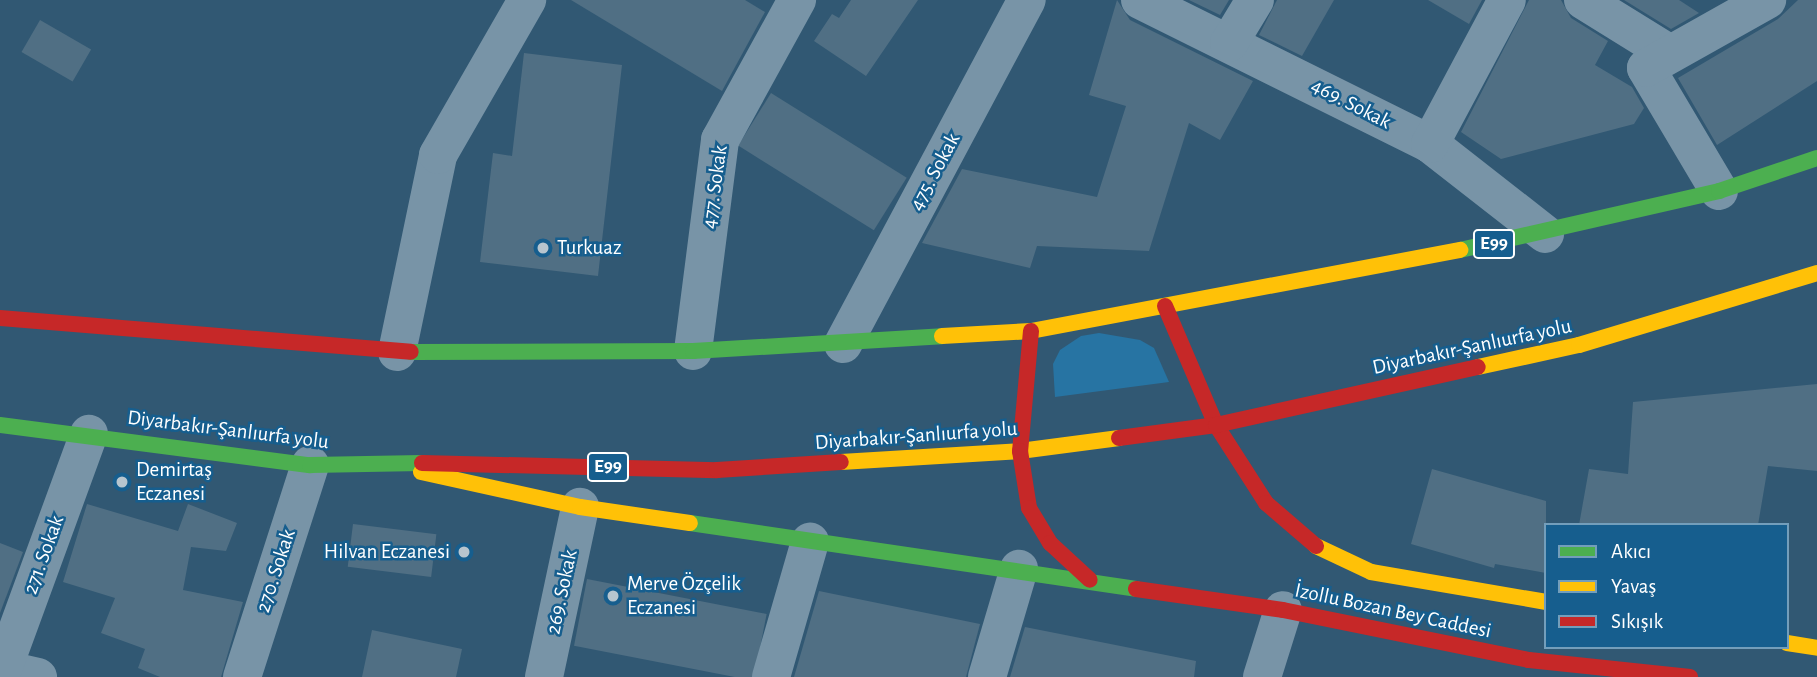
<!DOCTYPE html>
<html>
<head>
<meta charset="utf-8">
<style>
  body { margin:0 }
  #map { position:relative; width:1817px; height:677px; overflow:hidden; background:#315873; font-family:"Alegreya Sans",sans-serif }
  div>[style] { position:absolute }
  .green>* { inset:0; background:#2774a3 }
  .building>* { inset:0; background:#506f84; transform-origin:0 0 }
  .street>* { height:38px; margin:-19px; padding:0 19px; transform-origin:19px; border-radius:19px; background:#7894a7 }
  .fast>* { height:16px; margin:-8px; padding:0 8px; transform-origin:8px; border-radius:8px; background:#4caf50 }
  .slow>* { height:16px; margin:-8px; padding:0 8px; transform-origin:8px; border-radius:8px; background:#ffc107 }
  .jam>* { height:16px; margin:-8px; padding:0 8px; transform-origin:8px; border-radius:8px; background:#c62828 }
  .dots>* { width:19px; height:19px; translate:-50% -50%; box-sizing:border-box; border:4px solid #165e8e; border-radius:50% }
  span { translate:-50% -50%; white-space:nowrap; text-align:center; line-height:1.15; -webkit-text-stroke:5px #165e8e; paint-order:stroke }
  .shield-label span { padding:2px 5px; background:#165e8e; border:2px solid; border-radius:5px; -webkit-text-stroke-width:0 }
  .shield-label { font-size:19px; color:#fff; font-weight:700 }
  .street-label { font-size:21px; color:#fff }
  .poi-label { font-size:21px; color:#fff }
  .left { translate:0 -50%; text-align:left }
  .right { translate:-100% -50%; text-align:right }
  .legend { position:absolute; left:1544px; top:523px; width:245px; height:126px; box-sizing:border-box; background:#165e8e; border:2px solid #739ebb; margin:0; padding:9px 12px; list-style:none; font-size:21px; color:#fff }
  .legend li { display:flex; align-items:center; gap:14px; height:35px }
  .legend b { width:35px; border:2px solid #739ebb }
</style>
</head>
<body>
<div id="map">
  <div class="green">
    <i style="clip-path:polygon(1099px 333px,1140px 340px,1154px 348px,1169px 382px,1055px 397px,1053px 364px,1060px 350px,1081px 336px)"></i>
  </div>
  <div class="building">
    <i style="clip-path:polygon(571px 0,745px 0,765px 12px,722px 91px)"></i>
    <i style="clip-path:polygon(851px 0,918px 0,866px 76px,814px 41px,832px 14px,839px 18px)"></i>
    <i style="clip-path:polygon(1117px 0,1130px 20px,1253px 81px,1220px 140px,1189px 123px,1149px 251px,1037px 246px,1030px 268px,922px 243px,962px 169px,1097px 197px,1126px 106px,1089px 95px)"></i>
    <i style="clip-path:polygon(1189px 0,1229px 0,1220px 15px)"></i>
    <i style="clip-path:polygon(1277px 0,1334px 0,1302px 56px,1259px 35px)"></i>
    <i style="clip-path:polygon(1428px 0,1482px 0,1469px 24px)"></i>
    <i style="clip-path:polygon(1529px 0,1561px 0,1571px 18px,1608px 41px,1595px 65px,1632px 87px,1644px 108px,1634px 124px,1501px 159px,1461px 132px)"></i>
    <i style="clip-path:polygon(1624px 0,1679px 0,1699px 13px,1671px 29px)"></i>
    <i style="clip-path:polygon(1798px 0,1817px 0,1817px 81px,1717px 145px,1678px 78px,1778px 19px)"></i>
    <i style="left:40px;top:20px;width:59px;height:37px;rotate:30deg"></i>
    <i style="clip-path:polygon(524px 53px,622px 65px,598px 276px,480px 262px,493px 153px,512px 156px)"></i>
    <i style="left:771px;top:93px;width:160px;height:62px;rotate:32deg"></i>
    <i style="clip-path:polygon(1817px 384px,1817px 471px,1768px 466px,1758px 525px,1579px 525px,1589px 469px,1628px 474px,1633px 402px)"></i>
    <i style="clip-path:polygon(1432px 469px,1546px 501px,1546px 573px,1495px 564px,1494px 568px,1411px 544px)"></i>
    <i style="clip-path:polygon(87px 504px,178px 531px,188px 504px,237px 523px,226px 551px,191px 547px,183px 590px,243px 602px,221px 677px,160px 677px,138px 668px,145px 649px,101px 633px,115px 598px,63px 582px)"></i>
    <i style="left:353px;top:524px;width:84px;height:43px;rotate:7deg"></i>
    <i style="clip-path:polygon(0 543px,23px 552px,0 613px)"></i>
    <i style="left:587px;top:579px;width:183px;height:68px;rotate:11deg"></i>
    <i style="clip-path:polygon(819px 591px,980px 624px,966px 677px,794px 677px)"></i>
    <i style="clip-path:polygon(1025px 627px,1196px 661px,1194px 677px,1010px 677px)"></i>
    <i style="clip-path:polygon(372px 630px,462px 649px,456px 677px,362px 677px)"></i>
  </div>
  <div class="street">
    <i style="left:1140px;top:0;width:324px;rotate:26.4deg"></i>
    <i style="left:1430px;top:144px;width:146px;rotate:38deg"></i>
    <i style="left:1583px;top:0;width:102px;rotate:31.8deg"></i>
    <i style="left:1229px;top:43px;width:50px;rotate:-58.8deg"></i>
    <i style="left:1430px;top:144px;width:163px;rotate:-61.9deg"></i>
    <i style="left:1719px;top:191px;width:143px;rotate:-120.7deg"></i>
    <i style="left:1646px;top:68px;width:139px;rotate:-29.3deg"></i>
    <i style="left:843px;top:344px;width:390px;rotate:-61.9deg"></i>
    <i style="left:693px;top:351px;width:213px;rotate:-82.7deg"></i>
    <i style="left:720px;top:140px;width:160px;rotate:-61.2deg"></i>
    <i style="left:397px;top:352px;width:201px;rotate:-78.2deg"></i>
    <i style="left:438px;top:155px;width:179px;rotate:-60.1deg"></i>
    <i style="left:3px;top:669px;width:36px;rotate:13deg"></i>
    <i style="left:0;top:677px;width:259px;rotate:-69.9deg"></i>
    <i style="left:242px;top:677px;width:223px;rotate:-72.2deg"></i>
    <i style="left:544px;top:677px;width:174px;rotate:-78deg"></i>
    <i style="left:771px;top:677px;width:141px;rotate:-73.9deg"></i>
    <i style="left:987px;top:677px;width:113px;rotate:-73.5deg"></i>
    <i style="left:1262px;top:677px;width:70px;rotate:-72.6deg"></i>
  </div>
  <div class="fast">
    <i style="left:1460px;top:250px;width:266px;rotate:-12.8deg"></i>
    <i style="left:1719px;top:191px;width:103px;rotate:-18.6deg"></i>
    <i style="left:411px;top:352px;width:282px;rotate:-0.2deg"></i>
    <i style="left:693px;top:351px;width:249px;rotate:-3.4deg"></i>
    <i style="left:0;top:425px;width:313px;rotate:7.4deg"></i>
    <i style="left:310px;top:465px;width:112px;rotate:-1deg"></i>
    <i style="left:690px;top:523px;width:451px;rotate:8.4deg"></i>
  </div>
  <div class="slow">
    <i style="left:942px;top:336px;width:89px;rotate:-3.2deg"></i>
    <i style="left:1031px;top:331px;width:437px;rotate:-10.7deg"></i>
    <i style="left:1478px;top:367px;width:103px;rotate:-12.3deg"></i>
    <i style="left:1579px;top:345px;width:249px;rotate:-16.8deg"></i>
    <i style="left:841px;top:462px;width:179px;rotate:-3.5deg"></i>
    <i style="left:1020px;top:451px;width:100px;rotate:-7.5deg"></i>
    <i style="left:421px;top:472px;width:163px;rotate:12.4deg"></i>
    <i style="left:580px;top:507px;width:111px;rotate:8.3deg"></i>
    <i style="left:1316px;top:546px;width:61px;rotate:25.3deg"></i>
    <i style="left:1371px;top:572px;width:178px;rotate:9.7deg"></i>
    <i style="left:1787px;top:643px;width:30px;rotate:9deg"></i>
  </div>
  <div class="jam">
    <i style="left:1165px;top:306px;width:129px;rotate:66.8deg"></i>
    <i style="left:1216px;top:425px;width:93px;rotate:57.3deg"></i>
    <i style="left:1266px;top:503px;width:66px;rotate:40.7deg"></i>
    <i style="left:0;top:318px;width:412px;rotate:4.7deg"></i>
    <i style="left:1031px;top:331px;width:121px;rotate:95.2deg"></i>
    <i style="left:1020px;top:451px;width:58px;rotate:81deg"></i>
    <i style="left:1029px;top:508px;width:41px;rotate:59deg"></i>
    <i style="left:1050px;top:543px;width:54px;rotate:42.8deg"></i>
    <i style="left:1119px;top:438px;width:98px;rotate:-7.6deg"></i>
    <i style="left:1216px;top:425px;width:268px;rotate:-12.5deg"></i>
    <i style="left:422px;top:463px;width:295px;rotate:1.4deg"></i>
    <i style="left:717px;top:470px;width:124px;rotate:-3.7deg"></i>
    <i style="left:1136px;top:589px;width:148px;rotate:8.1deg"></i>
    <i style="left:1283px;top:610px;width:251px;rotate:11.5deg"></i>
    <i style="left:1529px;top:660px;width:162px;rotate:6deg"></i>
  </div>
  <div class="dots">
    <i style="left:543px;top:248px;background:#b7c5ce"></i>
    <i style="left:122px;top:482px;background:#b7c5ce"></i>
    <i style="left:464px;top:552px;background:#b7c5ce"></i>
    <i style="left:613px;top:596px;background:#b7c5ce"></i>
  </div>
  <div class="shield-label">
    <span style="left:1494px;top:244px">E99</span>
    <span style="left:608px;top:467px">E99</span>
  </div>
  <div class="street-label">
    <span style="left:1351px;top:104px;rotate:27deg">469. Sokak</span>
    <span style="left:935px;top:172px;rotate:-62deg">475. Sokak</span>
    <span style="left:715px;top:187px;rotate:-82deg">477. Sokak</span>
    <span style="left:1472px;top:347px;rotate:-12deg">Diyarbakır-Şanlıurfa yolu</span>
    <span style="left:228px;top:430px;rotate:7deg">Diyarbakır-Şanlıurfa yolu</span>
    <span style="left:916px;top:436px;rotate:-4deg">Diyarbakır-Şanlıurfa yolu</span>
    <span style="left:44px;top:555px;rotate:-70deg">271. Sokak</span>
    <span style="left:276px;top:571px;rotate:-72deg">270. Sokak</span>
    <span style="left:562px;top:592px;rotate:-78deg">269. Sokak</span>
    <span style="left:1393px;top:611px;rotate:12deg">İzollu Bozan Bey Caddesi</span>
  </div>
  <div class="poi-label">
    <span class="left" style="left:557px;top:248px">Turkuaz</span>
    <span class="left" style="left:136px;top:482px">Demirtaş<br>Eczanesi</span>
    <span class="right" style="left:450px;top:552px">Hilvan Eczanesi</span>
    <span class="left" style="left:627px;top:596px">Merve Özçelik<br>Eczanesi</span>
  </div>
  <ul class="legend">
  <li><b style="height:9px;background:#4caf50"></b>Akıcı</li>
  <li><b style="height:9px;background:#ffc107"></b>Yavaş</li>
  <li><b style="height:9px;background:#c62828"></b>Sıkışık</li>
  </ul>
</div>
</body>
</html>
